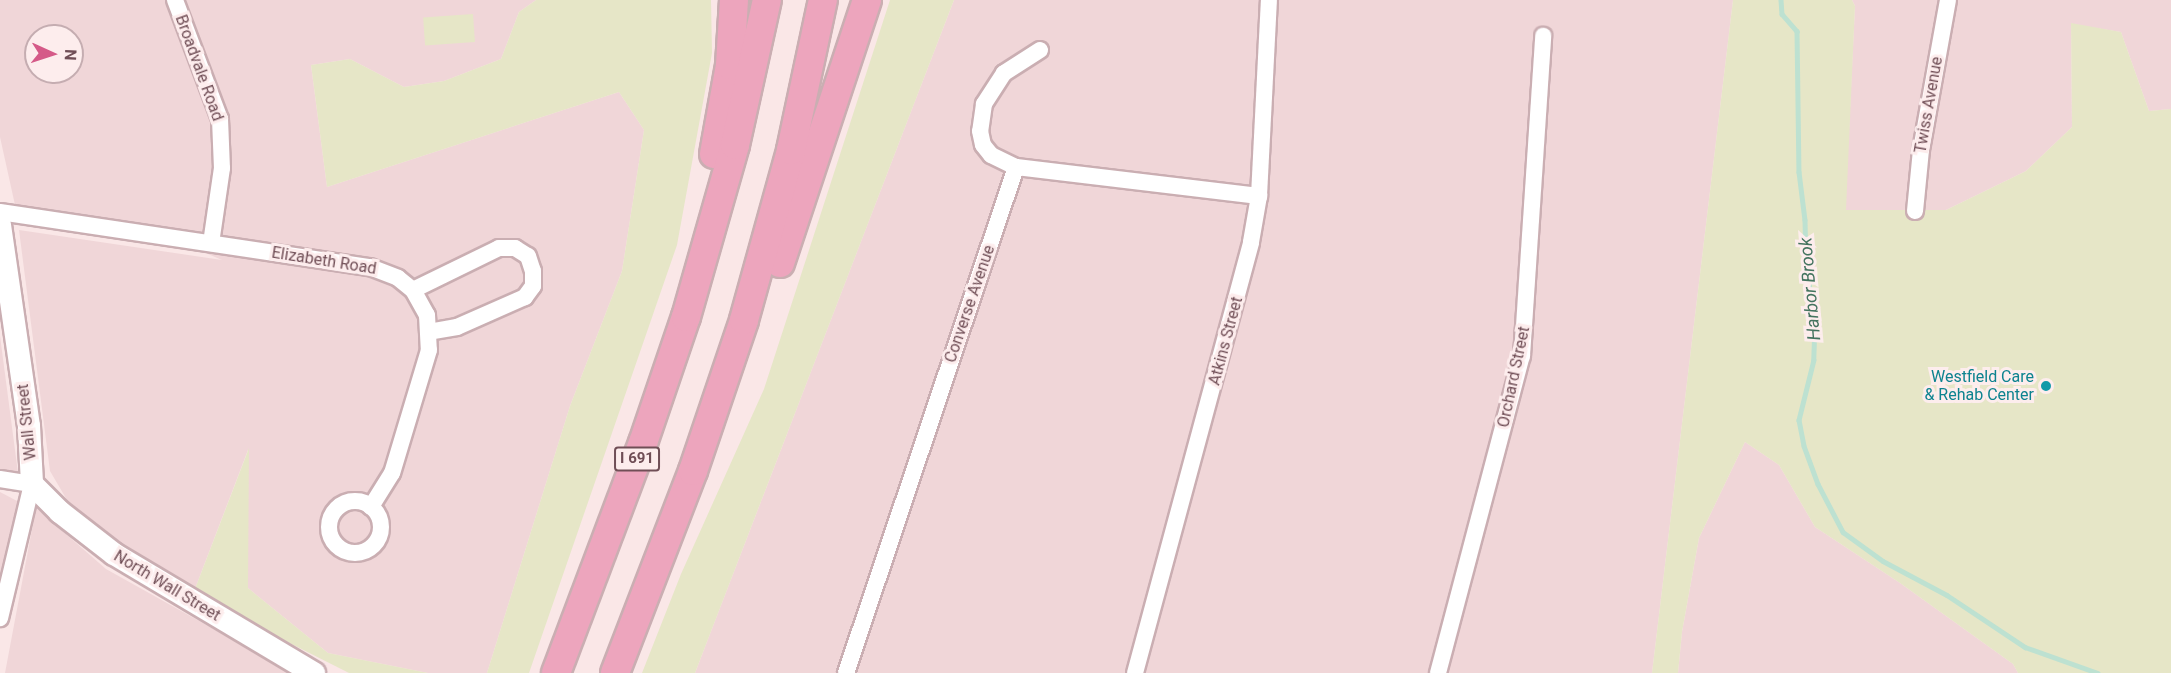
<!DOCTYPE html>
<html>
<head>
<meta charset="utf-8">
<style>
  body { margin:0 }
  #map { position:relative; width:2171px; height:673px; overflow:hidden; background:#fae7e7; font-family:Roboto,sans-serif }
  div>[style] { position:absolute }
  .residential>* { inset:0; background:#f0d6d8 }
  .green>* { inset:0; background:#e6e6c7; transform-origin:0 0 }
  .stream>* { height:4.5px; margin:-2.25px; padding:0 2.25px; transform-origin:2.25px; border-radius:2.25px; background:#bde1d1 }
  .roads { filter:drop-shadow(2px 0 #caaeb2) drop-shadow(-2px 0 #caaeb2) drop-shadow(0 2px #caaeb2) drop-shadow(0 -2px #caaeb2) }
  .street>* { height:16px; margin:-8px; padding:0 8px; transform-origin:8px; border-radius:8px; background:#fff }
  .street>.ring { margin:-8px; padding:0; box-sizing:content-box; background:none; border:16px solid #fff; border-radius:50% }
  .secondary>* { height:22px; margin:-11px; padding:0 11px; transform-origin:11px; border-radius:11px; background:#fff }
  .highway>* { height:28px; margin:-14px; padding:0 14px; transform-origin:14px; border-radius:14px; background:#eda5bd }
  .dots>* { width:16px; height:16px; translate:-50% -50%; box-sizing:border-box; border:3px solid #fdeded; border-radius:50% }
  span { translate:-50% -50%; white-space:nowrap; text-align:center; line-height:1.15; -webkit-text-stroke:6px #fdeded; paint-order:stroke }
  .shield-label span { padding:2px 4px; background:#fdeded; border:2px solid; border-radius:4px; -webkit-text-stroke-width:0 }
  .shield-label { font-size:15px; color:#704e56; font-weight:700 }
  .street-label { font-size:16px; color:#704e56 }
  .culture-label { font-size:16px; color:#0d838f }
  .right { translate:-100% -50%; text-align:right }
  .water-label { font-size:18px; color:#44745f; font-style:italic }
  .north { position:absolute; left:24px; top:24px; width:60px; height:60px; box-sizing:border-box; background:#fdeded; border:2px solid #c5adb1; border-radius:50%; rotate:93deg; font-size:16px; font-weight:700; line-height:24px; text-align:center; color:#704e56 }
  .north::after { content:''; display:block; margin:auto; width:21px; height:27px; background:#d55a88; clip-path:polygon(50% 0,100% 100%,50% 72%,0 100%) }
</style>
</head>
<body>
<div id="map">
  <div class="residential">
    <i style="clip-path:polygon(evenodd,0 0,536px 0,519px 12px,501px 59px,444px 81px,404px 87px,350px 59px,311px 65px,327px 187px,619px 92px,644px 130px,622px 271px,570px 406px,487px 673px,428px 673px,328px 653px,248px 588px,248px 450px,193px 594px,109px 538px,67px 500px,50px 471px,19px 230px,222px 260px,136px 223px,15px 205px,0 137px,0 0,36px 36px,72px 36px,72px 72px,36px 72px,36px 36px)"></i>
    <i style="clip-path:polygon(954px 0,1733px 0,1652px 673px,695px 673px)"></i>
    <i style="clip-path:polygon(1852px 0,2171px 0,2171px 109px,2149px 111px,2121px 32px,2071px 24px,2072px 127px,2026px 171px,1946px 210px,1845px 210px,1855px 6px)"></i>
    <i style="clip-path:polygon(0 336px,18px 473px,0 474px)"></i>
    <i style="clip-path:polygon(1745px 442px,1779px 465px,1815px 527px,1900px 583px,2013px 664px,2018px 673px,1678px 673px,1682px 632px,1699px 538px)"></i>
    <i style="clip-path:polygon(0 492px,19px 502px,0 575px)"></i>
    <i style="clip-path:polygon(36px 508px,106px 569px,292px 673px,5px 673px)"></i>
  </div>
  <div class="green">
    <i style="clip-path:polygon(536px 0,711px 0,712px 53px,677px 245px,529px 673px,487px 673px,570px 406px,622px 271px,644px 130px,619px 92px,327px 187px,311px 65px,350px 59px,404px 87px,444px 81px,501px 59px,519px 12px)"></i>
    <i style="clip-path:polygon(890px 0,954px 0,695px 673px,642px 673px,681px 574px,764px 389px)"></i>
    <i style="clip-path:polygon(1733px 0,1852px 0,1855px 6px,1846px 210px,1946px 210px,2026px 171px,2072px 127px,2071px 23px,2121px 32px,2149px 111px,2171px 109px,2171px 673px,2018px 673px,2013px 664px,1900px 583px,1815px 527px,1779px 465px,1745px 442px,1699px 538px,1682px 632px,1678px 673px,1652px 673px)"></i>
    <i style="left:473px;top:14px;width:28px;height:50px;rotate:86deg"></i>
    <i style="clip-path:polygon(249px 448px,248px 588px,328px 653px,428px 673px,349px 673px,193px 594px)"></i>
  </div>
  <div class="stream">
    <i style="left:1781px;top:0;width:14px;rotate:86deg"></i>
    <i style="left:1782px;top:14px;width:23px;rotate:49deg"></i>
    <i style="left:1797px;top:31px;width:141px;rotate:89.2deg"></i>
    <i style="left:1799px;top:172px;width:48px;rotate:82.9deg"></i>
    <i style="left:1805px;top:220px;width:43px;rotate:88.7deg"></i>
    <i style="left:1806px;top:263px;width:62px;rotate:81.6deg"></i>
    <i style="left:1815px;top:324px;width:36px;rotate:92deg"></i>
    <i style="left:1814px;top:360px;width:62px;rotate:104deg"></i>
    <i style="left:1799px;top:420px;width:26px;rotate:79deg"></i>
    <i style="left:1804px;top:446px;width:40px;rotate:69.8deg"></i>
    <i style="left:1818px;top:484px;width:54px;rotate:62.5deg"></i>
    <i style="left:1843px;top:532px;width:49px;rotate:35.9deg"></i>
    <i style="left:1883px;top:561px;width:72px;rotate:28deg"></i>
    <i style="left:1947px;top:595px;width:94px;rotate:33.7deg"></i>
    <i style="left:2025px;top:647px;width:77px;rotate:19.6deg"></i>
  </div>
  <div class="roads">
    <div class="street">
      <i style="left:175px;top:0;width:127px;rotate:69.3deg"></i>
      <i style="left:220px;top:119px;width:49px;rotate:87.7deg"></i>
      <i style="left:222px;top:168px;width:76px;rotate:98.3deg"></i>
      <i style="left:1040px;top:50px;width:43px;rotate:147.4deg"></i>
      <i style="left:1004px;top:73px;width:37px;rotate:123deg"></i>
      <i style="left:984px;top:104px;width:27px;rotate:98deg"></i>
      <i style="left:980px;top:131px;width:14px;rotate:78deg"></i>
      <i style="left:983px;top:145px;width:13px;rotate:51deg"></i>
      <i style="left:991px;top:155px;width:28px;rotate:26deg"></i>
      <i style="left:1016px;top:167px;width:245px;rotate:6.8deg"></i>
      <i style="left:1915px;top:211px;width:61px;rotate:-84.4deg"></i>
      <i style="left:1921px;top:150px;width:152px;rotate:-79.8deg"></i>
      <i style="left:0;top:212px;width:374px;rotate:8.5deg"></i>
      <i style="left:370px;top:267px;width:30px;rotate:21deg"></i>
      <i style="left:398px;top:278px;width:19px;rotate:39deg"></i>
      <i style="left:413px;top:290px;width:29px;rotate:61deg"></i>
      <i style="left:427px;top:315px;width:35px;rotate:87deg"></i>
      <i style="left:429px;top:350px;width:128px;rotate:106.7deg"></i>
      <i style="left:392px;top:473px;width:40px;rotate:122deg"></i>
      <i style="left:413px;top:290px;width:96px;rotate:-26deg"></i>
      <i style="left:499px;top:248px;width:16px"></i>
      <i style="left:515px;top:248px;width:15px;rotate:32deg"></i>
      <i style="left:528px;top:256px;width:16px;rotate:72deg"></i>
      <i style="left:533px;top:271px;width:15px;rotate:90deg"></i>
      <i style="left:533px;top:286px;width:14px;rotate:126deg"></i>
      <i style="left:525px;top:297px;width:74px;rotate:156.2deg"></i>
      <i style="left:457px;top:327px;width:27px;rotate:170deg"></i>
      <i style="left:0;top:479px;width:32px;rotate:9deg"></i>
      <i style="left:32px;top:484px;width:138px;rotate:103.4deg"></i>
      <i class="ring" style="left:329px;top:501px;width:36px;height:36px"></i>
      <i style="left:846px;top:673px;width:534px;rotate:-71.43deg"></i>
      <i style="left:1135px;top:673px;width:446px;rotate:-74.9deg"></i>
      <i style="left:1251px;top:242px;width:47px;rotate:-80.1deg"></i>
      <i style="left:1259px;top:196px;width:196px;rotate:-87.1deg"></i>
      <i style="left:1438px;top:673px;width:328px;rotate:-75.2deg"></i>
      <i style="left:1522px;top:356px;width:321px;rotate:-86.2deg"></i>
    </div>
    <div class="secondary">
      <i style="left:0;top:225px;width:203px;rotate:81.8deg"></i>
      <i style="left:29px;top:426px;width:58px;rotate:87deg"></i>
      <i style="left:32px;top:484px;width:40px;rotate:45deg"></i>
      <i style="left:60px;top:512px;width:68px;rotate:37.9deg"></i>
      <i style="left:114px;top:554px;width:233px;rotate:30.8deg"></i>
    </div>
    <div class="highway">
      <i style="left:714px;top:154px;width:90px;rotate:-79.8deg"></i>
      <i style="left:730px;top:65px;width:65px;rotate:-86.5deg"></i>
      <i style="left:780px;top:263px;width:277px;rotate:-71.7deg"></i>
      <i style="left:556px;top:673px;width:246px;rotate:-69.3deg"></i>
      <i style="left:643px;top:443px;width:133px;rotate:-71.2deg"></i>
      <i style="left:686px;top:317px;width:179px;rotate:-74.1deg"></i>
      <i style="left:735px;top:145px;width:148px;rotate:-77.6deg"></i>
      <i style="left:615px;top:673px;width:217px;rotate:-68.9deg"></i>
      <i style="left:693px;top:471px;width:159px;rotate:-71.3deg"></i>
      <i style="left:744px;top:320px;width:176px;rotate:-74.5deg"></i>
      <i style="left:791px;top:150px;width:153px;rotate:-78deg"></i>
    </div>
  </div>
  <div class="dots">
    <i style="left:2046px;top:386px;background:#0f9aa8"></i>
  </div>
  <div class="shield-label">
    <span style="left:637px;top:459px">I 691</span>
  </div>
  <div class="street-label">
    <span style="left:199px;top:68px;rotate:70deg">Broadvale Road</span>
    <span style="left:1929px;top:105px;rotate:-80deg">Twiss Avenue</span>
    <span style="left:324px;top:261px;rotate:9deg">Elizabeth Road</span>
    <span style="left:970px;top:304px;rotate:-71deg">Converse Avenue</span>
    <span style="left:1226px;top:341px;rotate:-75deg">Atkins Street</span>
    <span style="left:1514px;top:377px;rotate:-78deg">Orchard Street</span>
    <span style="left:27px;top:422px;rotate:-96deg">Wall Street</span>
    <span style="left:167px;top:586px;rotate:31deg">North Wall Street</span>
  </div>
  <div class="culture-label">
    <span class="right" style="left:2034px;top:386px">Westfield Care<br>&amp; Rehab Center</span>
  </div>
  <div class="water-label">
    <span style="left:1810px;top:289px;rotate:-95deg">Harbor Brook</span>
  </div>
  <div class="north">N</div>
</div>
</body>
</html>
